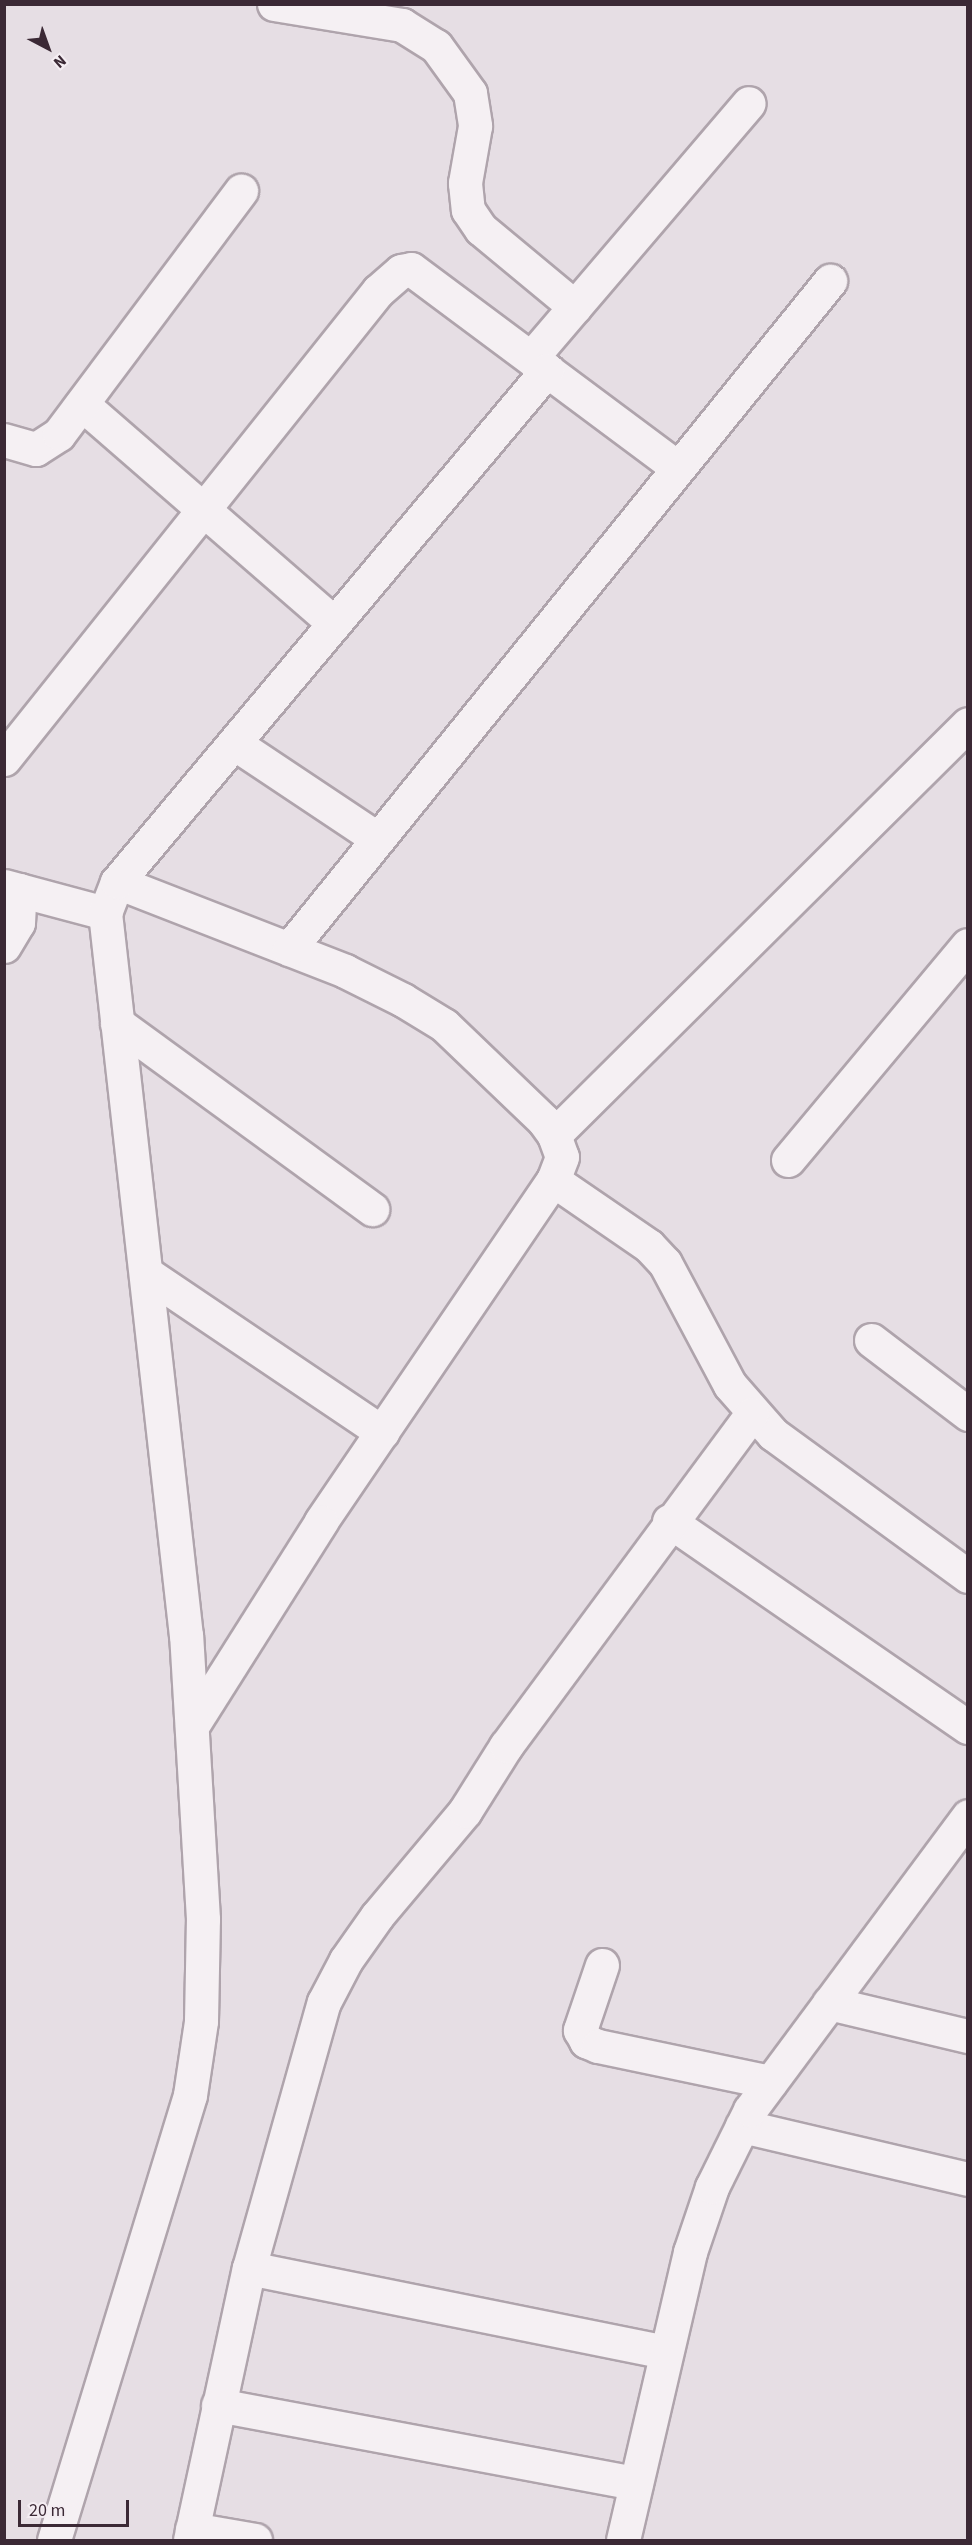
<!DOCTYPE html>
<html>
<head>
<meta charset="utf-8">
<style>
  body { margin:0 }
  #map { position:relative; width:972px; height:2545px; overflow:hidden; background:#e6dee4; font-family:"Source Sans 3",sans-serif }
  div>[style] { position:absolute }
  .roads { filter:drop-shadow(2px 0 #afa4ac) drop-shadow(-2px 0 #afa4ac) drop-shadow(0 2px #afa4ac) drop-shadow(0 -2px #afa4ac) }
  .street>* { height:33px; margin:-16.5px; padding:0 16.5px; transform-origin:16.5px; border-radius:16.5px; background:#f5f0f3 }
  span { translate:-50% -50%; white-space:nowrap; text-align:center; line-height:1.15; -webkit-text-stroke:4.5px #f4edf2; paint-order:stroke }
  .frame { position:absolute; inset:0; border:6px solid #3b2935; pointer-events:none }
  .north { position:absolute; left:18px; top:18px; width:60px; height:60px; -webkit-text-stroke:4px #f4edf2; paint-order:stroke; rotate:139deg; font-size:16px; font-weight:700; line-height:24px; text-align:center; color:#3b2935 }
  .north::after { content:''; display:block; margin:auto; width:21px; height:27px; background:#3b2935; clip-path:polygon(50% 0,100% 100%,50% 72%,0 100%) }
  .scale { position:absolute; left:18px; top:2500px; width:111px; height:27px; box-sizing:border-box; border:3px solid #3b2935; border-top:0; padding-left:8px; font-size:18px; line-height:21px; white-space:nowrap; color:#3b2935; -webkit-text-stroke:4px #f4edf2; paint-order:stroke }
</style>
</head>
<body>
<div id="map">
  <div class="roads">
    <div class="street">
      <i style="left:274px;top:4px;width:130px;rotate:9.3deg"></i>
      <i style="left:402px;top:25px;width:40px;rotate:32deg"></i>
      <i style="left:436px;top:46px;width:58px;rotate:54.1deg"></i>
      <i style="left:470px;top:93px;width:33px;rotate:81deg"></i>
      <i style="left:475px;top:126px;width:58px;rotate:100deg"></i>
      <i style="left:465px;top:183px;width:27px;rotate:84deg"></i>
      <i style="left:468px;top:210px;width:23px;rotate:56deg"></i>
      <i style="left:481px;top:229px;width:122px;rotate:39.7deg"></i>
      <i style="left:531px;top:358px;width:335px;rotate:-49.5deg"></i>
      <i style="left:82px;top:404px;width:334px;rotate:41deg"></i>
      <i style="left:4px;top:440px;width:33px;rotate:16deg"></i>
      <i style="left:36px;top:449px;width:27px;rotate:-33deg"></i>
      <i style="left:59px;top:434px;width:304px;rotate:-53.2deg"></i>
      <i style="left:234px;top:743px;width:173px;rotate:33.7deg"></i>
      <i style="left:4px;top:759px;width:599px;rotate:-51.37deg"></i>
      <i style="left:378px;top:291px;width:30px;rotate:-41deg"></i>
      <i style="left:401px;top:271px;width:10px;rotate:-11deg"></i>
      <i style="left:411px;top:269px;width:333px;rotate:36.7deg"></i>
      <i style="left:117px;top:882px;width:245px;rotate:21.3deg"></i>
      <i style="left:345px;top:971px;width:65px;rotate:26.6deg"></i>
      <i style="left:403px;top:1000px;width:48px;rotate:31.4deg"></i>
      <i style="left:444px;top:1025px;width:139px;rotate:43.8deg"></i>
      <i style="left:544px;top:1121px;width:17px;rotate:54deg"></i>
      <i style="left:554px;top:1135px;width:23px;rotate:70deg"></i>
      <i style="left:562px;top:1157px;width:25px;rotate:111deg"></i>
      <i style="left:553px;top:1180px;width:413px;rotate:124.2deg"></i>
      <i style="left:321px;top:1522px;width:241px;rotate:122.3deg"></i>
      <i style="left:4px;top:886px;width:105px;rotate:15deg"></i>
      <i style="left:4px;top:946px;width:27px;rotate:-59deg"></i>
      <i style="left:18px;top:923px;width:33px;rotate:-87deg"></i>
      <i style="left:289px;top:949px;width:860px;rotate:-51deg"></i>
      <i style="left:117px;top:1023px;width:316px;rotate:36.1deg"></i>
      <i style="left:554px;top:1135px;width:583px;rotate:-44.79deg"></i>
      <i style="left:788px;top:1160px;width:280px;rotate:-50.1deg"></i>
      <i style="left:553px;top:1180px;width:116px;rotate:34.5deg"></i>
      <i style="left:649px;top:1246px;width:23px;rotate:47deg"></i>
      <i style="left:665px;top:1263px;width:138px;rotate:62deg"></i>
      <i style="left:730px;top:1385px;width:65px;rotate:48.7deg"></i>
      <i style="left:773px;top:1434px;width:241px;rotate:36.1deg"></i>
      <i style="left:146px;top:1273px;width:285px;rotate:34deg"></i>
      <i style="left:871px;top:1340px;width:122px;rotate:37.3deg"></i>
      <i style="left:669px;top:1521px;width:363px;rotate:34.6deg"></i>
      <i style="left:602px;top:1965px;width:69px;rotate:108.7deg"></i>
      <i style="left:580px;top:2030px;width:13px;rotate:61deg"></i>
      <i style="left:586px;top:2041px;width:13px;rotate:23deg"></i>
      <i style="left:598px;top:2046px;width:176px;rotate:11.8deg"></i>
      <i style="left:829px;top:2003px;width:143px;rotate:13.4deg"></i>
      <i style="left:742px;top:2126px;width:232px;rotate:13.2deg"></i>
      <i style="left:249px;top:2268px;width:425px;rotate:11.4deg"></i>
      <i style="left:218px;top:2405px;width:425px;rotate:10.6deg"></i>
      <i style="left:192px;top:2529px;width:64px;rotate:9.9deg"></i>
      <i style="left:54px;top:2540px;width:465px;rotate:-73deg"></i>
      <i style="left:190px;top:2095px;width:75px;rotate:-81.5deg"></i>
      <i style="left:201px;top:2021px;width:102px;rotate:-88.9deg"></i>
      <i style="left:203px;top:1919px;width:284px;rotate:-93.4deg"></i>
      <i style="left:186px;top:1636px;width:728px;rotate:-96.39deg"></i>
      <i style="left:105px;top:913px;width:33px;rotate:-69deg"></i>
      <i style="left:117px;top:882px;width:669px;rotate:-49.97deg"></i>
      <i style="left:190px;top:2540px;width:278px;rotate:-77.8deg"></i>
      <i style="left:249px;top:2268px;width:276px;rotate:-74.3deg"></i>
      <i style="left:324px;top:2002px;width:47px;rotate:-62.4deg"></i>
      <i style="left:346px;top:1960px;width:54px;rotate:-54.8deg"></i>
      <i style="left:377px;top:1916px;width:137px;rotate:-50deg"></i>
      <i style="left:465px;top:1811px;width:77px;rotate:-57.8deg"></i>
      <i style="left:506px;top:1746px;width:413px;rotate:-53.5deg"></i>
      <i style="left:623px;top:2540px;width:296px;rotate:-76.9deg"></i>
      <i style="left:690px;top:2252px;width:69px;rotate:-71.3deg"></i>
      <i style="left:712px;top:2187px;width:86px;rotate:-63.7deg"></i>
      <i style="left:750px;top:2110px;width:366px;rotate:-53.4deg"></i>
    </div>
  </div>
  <div class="frame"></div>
  <div class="north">N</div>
  <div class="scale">20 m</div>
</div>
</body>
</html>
